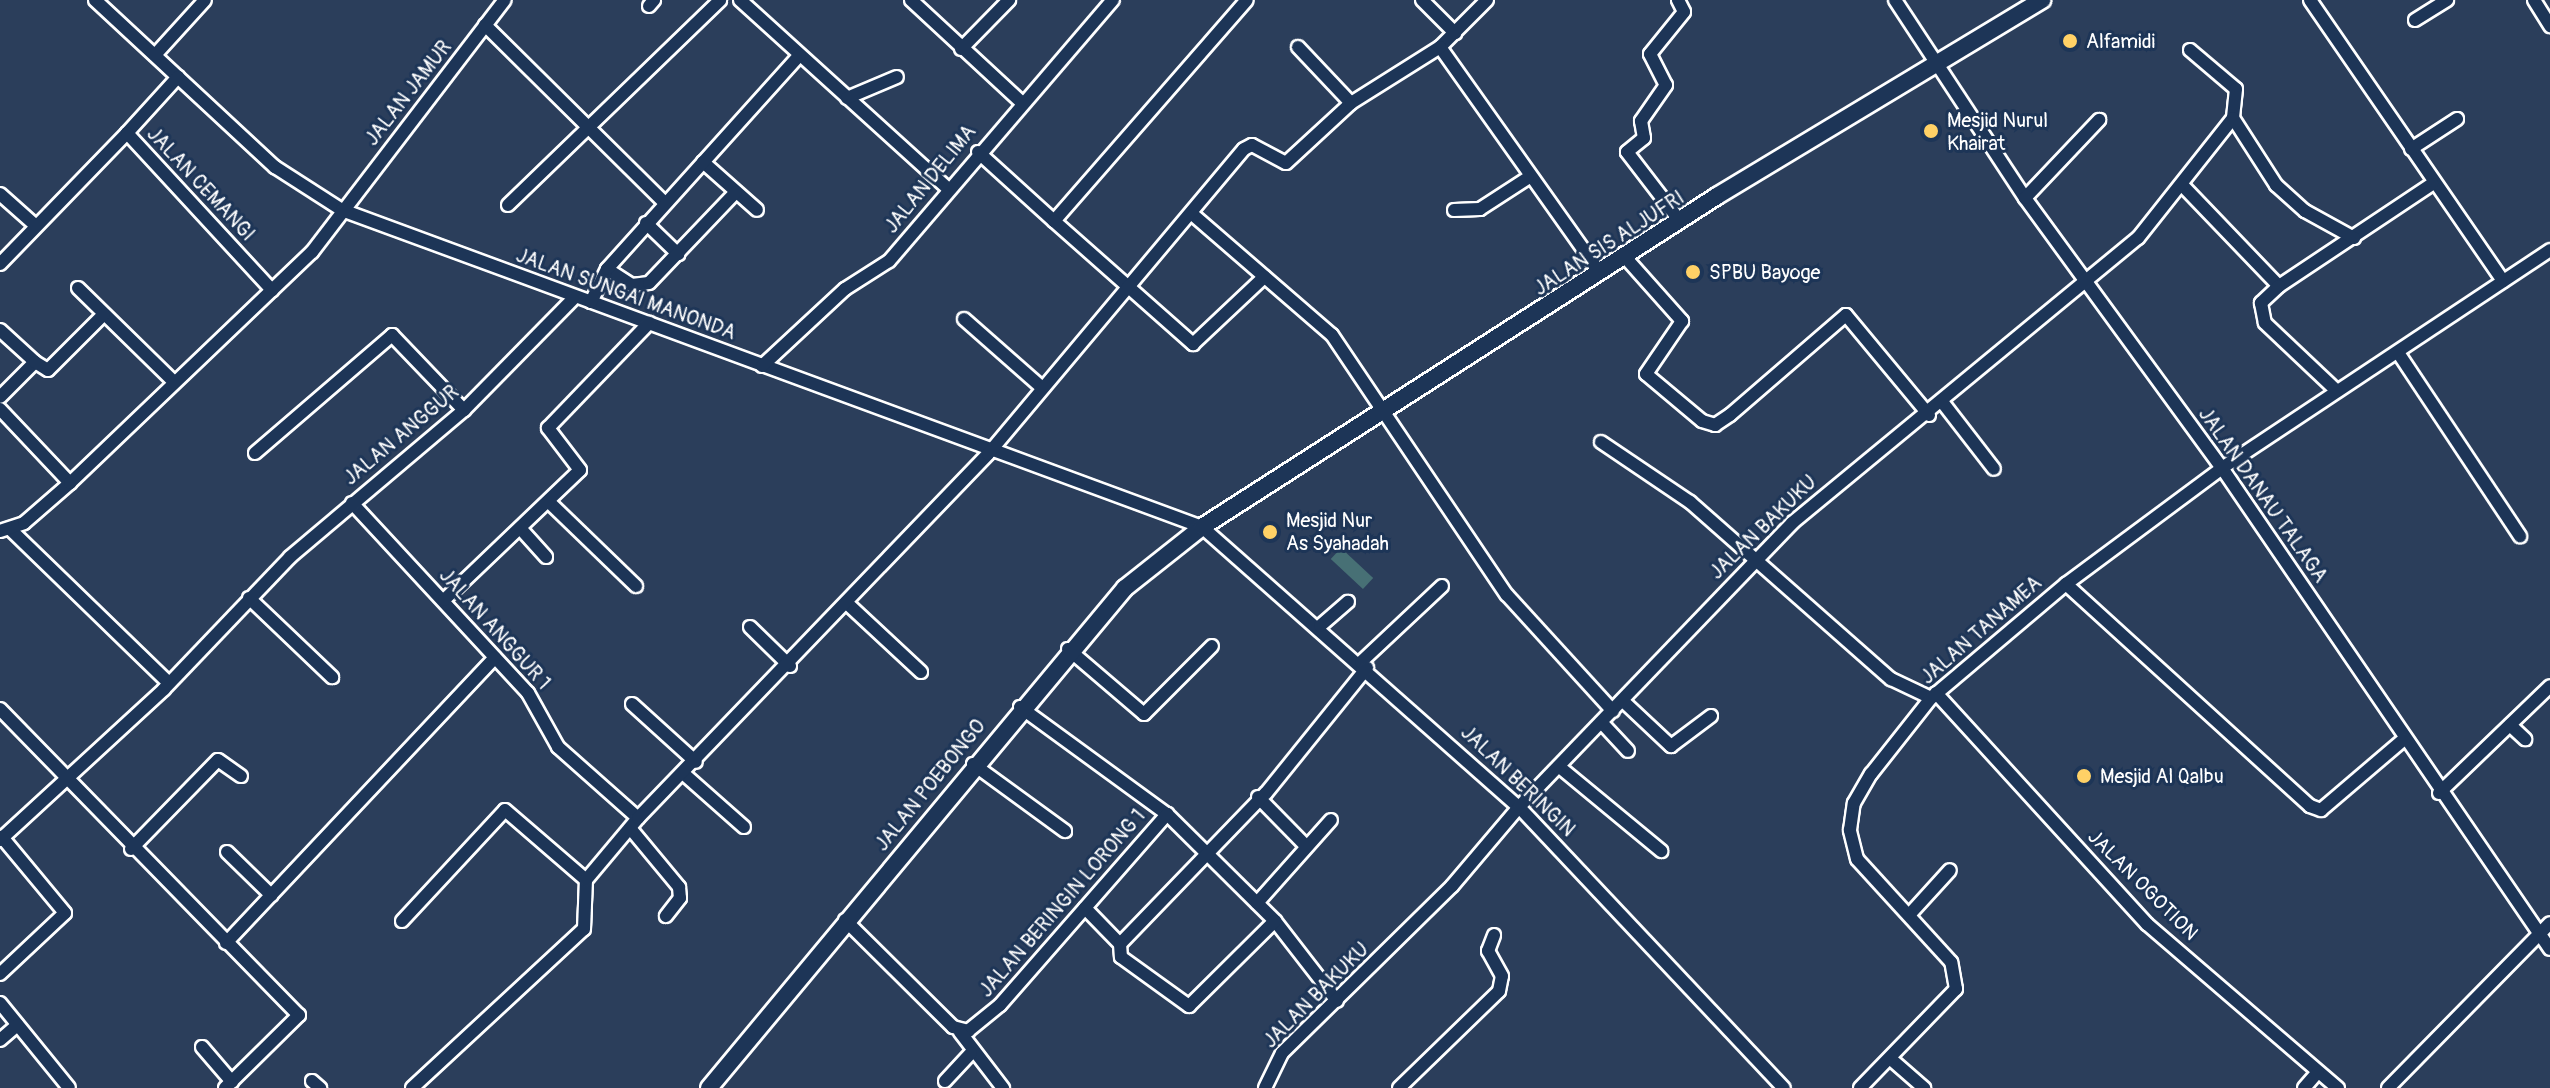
<!DOCTYPE html>
<html>
<head>
<meta charset="utf-8">
<style>
  body { margin:0 }
  #map { position:relative; width:2550px; height:1088px; overflow:hidden; background:#2b3e5b; font-family:Pangolin,sans-serif }
  div>[style] { position:absolute }
  .green>* { inset:0; background:#477075; transform-origin:0 0 }
  .roads { filter:drop-shadow(2px 0 #fff) drop-shadow(-2px 0 #fff) drop-shadow(0 2px #fff) drop-shadow(0 -2px #fff) }
  .minor>* { height:12px; margin:-6px; padding:0 6px; transform-origin:6px; border-radius:6px; background:#1d3557 }
  .major>* { height:16px; margin:-8px; padding:0 8px; transform-origin:8px; border-radius:8px; background:#1d3557 }
  .dots>* { width:22px; height:22px; translate:-50% -50%; box-sizing:border-box; border:4px solid #1d3557; border-radius:50% }
  span { translate:-50% -50%; white-space:nowrap; text-align:center; line-height:1.15; -webkit-text-stroke:6px #1d3557; paint-order:stroke }
  .poi-label { font-size:20px; color:#fff }
  .left { translate:0 -50%; text-align:left }
  .street-label { font-size:20px; color:#fff }
</style>
</head>
<body>
<div id="map">
  <div class="green">
    <i style="left:1341px;top:548px;width:44px;height:15px;rotate:43deg"></i>
  </div>
  <div class="roads">
    <div class="minor">
      <i style="left:95px;top:0;width:246px;rotate:42.9deg"></i>
      <i style="left:275px;top:167px;width:80px;rotate:32.7deg"></i>
      <i style="left:342px;top:210px;width:917px;rotate:20.23deg"></i>
      <i style="left:1202px;top:527px;width:423px;rotate:41.5deg"></i>
      <i style="left:1519px;top:807px;width:386px;rotate:46.7deg"></i>
      <i style="left:740px;top:0;width:280px;rotate:42.2deg"></i>
      <i style="left:911px;top:0;width:149px;rotate:42.8deg"></i>
      <i style="left:1422px;top:0;width:47px;rotate:45deg"></i>
      <i style="left:1487px;top:0;width:66px;rotate:135deg"></i>
      <i style="left:1440px;top:47px;width:277px;rotate:54.7deg"></i>
      <i style="left:1678px;top:0;width:13px;rotate:63deg"></i>
      <i style="left:1684px;top:12px;width:54px;rotate:129deg"></i>
      <i style="left:1650px;top:54px;width:35px;rotate:63deg"></i>
      <i style="left:1666px;top:85px;width:44px;rotate:124.8deg"></i>
      <i style="left:1641px;top:121px;width:17px;rotate:80deg"></i>
      <i style="left:1644px;top:138px;width:22px;rotate:141deg"></i>
      <i style="left:1627px;top:152px;width:87px;rotate:52.5deg"></i>
      <i style="left:1895px;top:0;width:237px;rotate:56.7deg"></i>
      <i style="left:2025px;top:198px;width:334px;rotate:53.9deg"></i>
      <i style="left:2222px;top:468px;width:582px;rotate:55.71deg"></i>
      <i style="left:2310px;top:0;width:341px;rotate:55.5deg"></i>
      <i style="left:2534px;top:0;width:31px;rotate:58deg"></i>
      <i style="left:649px;top:6px;width:8px;rotate:-50deg"></i>
      <i style="left:2415px;top:20px;width:38px;rotate:-32deg"></i>
      <i style="left:485px;top:25px;width:253px;rotate:44.7deg"></i>
      <i style="left:1298px;top:47px;width:77px;rotate:46.6deg"></i>
      <i style="left:961px;top:49px;width:69px;rotate:-45.6deg"></i>
      <i style="left:2190px;top:50px;width:60px;rotate:40.3deg"></i>
      <i style="left:2236px;top:89px;width:29px;rotate:96deg"></i>
      <i style="left:155px;top:55px;width:74px;rotate:-47.7deg"></i>
      <i style="left:847px;top:98px;width:54px;rotate:-22.8deg"></i>
      <i style="left:127px;top:133px;width:76px;rotate:-47.7deg"></i>
      <i style="left:2411px;top:149px;width:55px;rotate:-33.1deg"></i>
      <i style="left:978px;top:152px;width:103px;rotate:42.2deg"></i>
      <i style="left:1054px;top:221px;width:293px;rotate:-48.9deg"></i>
      <i style="left:703px;top:162px;width:72px;rotate:41.6deg"></i>
      <i style="left:2184px;top:187px;width:137px;rotate:46.2deg"></i>
      <i style="left:2279px;top:286px;width:184px;rotate:-33.7deg"></i>
      <i style="left:0;top:194px;width:48px;rotate:41.6deg"></i>
      <i style="left:2025px;top:198px;width:108px;rotate:-46.5deg"></i>
      <i style="left:508px;top:205px;width:295px;rotate:-44deg"></i>
      <i style="left:1454px;top:210px;width:26px;rotate:-2deg"></i>
      <i style="left:1480px;top:209px;width:57px;rotate:-32.9deg"></i>
      <i style="left:1191px;top:213px;width:186px;rotate:40.9deg"></i>
      <i style="left:1332px;top:335px;width:313px;rotate:56.1deg"></i>
      <i style="left:1507px;top:595px;width:157px;rotate:47.6deg"></i>
      <i style="left:1054px;top:221px;width:186px;rotate:41.5deg"></i>
      <i style="left:1193px;top:344px;width:98px;rotate:-43.3deg"></i>
      <i style="left:646px;top:223px;width:45px;rotate:44.1deg"></i>
      <i style="left:1625px;top:257px;width:86px;rotate:48.3deg"></i>
      <i style="left:1682px;top:321px;width:64px;rotate:124.2deg"></i>
      <i style="left:1646px;top:374px;width:73px;rotate:40deg"></i>
      <i style="left:1702px;top:421px;width:14px;rotate:17deg"></i>
      <i style="left:1715px;top:425px;width:18px;rotate:-34deg"></i>
      <i style="left:1730px;top:415px;width:153px;rotate:-40.8deg"></i>
      <i style="left:1846px;top:315px;width:130px;rotate:50.3deg"></i>
      <i style="left:0;top:264px;width:182px;rotate:-45.9deg"></i>
      <i style="left:127px;top:133px;width:214px;rotate:47.3deg"></i>
      <i style="left:607px;top:269px;width:30px;rotate:33deg"></i>
      <i style="left:632px;top:285px;width:17px;rotate:-7deg"></i>
      <i style="left:649px;top:283px;width:126px;rotate:-46.3deg"></i>
      <i style="left:2279px;top:286px;width:25px;rotate:137deg"></i>
      <i style="left:2261px;top:303px;width:20px;rotate:79deg"></i>
      <i style="left:2265px;top:323px;width:99px;rotate:43.4deg"></i>
      <i style="left:78px;top:288px;width:133px;rotate:44.4deg"></i>
      <i style="left:591px;top:302px;width:37px;rotate:-64deg"></i>
      <i style="left:607px;top:269px;width:288px;rotate:-48deg"></i>
      <i style="left:964px;top:319px;width:103px;rotate:41.4deg"></i>
      <i style="left:0;top:330px;width:47px;rotate:42.4deg"></i>
      <i style="left:35px;top:362px;width:49px;rotate:135deg"></i>
      <i style="left:2399px;top:354px;width:219px;rotate:56.4deg"></i>
      <i style="left:35px;top:362px;width:15px;rotate:32deg"></i>
      <i style="left:48px;top:370px;width:79px;rotate:-45deg"></i>
      <i style="left:762px;top:366px;width:113px;rotate:-42.9deg"></i>
      <i style="left:845px;top:289px;width:52px;rotate:-32.5deg"></i>
      <i style="left:889px;top:261px;width:344px;rotate:-49.4deg"></i>
      <i style="left:1943px;top:403px;width:83px;rotate:52.3deg"></i>
      <i style="left:0;top:409px;width:102px;rotate:46.6deg"></i>
      <i style="left:1601px;top:442px;width:107px;rotate:34deg"></i>
      <i style="left:1690px;top:502px;width:268px;rotate:41.4deg"></i>
      <i style="left:1891px;top:679px;width:44px;rotate:25.4deg"></i>
      <i style="left:255px;top:453px;width:181px;rotate:-40.7deg"></i>
      <i style="left:392px;top:335px;width:104px;rotate:46.2deg"></i>
      <i style="left:549px;top:502px;width:121px;rotate:44deg"></i>
      <i style="left:352px;top:503px;width:259px;rotate:47.2deg"></i>
      <i style="left:528px;top:693px;width:62px;rotate:60.9deg"></i>
      <i style="left:558px;top:747px;width:107px;rotate:41.6deg"></i>
      <i style="left:520px;top:528px;width:39px;rotate:48deg"></i>
      <i style="left:11px;top:530px;width:220px;rotate:44.1deg"></i>
      <i style="left:0;top:531px;width:25px;rotate:-18deg"></i>
      <i style="left:24px;top:523px;width:61px;rotate:-41deg"></i>
      <i style="left:70px;top:483px;width:335px;rotate:-43.7deg"></i>
      <i style="left:312px;top:252px;width:317px;rotate:-52.6deg"></i>
      <i style="left:2066px;top:584px;width:330px;rotate:42.3deg"></i>
      <i style="left:2310px;top:806px;width:12px;rotate:20deg"></i>
      <i style="left:2321px;top:810px;width:109px;rotate:-40.5deg"></i>
      <i style="left:249px;top:598px;width:115px;rotate:43.6deg"></i>
      <i style="left:444px;top:600px;width:188px;rotate:-43.7deg"></i>
      <i style="left:580px;top:470px;width:53px;rotate:-127.3deg"></i>
      <i style="left:548px;top:428px;width:146px;rotate:-46.1deg"></i>
      <i style="left:850px;top:606px;width:97px;rotate:42.9deg"></i>
      <i style="left:1320px;top:626px;width:37px;rotate:-41deg"></i>
      <i style="left:750px;top:627px;width:56px;rotate:44.3deg"></i>
      <i style="left:1068px;top:649px;width:100px;rotate:40.5deg"></i>
      <i style="left:1144px;top:714px;width:96px;rotate:-45deg"></i>
      <i style="left:1361px;top:662px;width:111px;rotate:-43.2deg"></i>
      <i style="left:1936px;top:693px;width:313px;rotate:47.6deg"></i>
      <i style="left:2147px;top:924px;width:252px;rotate:40.7deg"></i>
      <i style="left:1623px;top:701px;width:66px;rotate:43.2deg"></i>
      <i style="left:1671px;top:746px;width:50px;rotate:-36.9deg"></i>
      <i style="left:632px;top:704px;width:86px;rotate:42.2deg"></i>
      <i style="left:1020px;top:707px;width:182px;rotate:36.1deg"></i>
      <i style="left:1167px;top:814px;width:152px;rotate:44.7deg"></i>
      <i style="left:1275px;top:921px;width:101px;rotate:52.2deg"></i>
      <i style="left:0;top:709px;width:428px;rotate:45.7deg"></i>
      <i style="left:299px;top:1015px;width:104px;rotate:135.4deg"></i>
      <i style="left:1602px;top:723px;width:38px;rotate:47deg"></i>
      <i style="left:2510px;top:725px;width:21px;rotate:43deg"></i>
      <i style="left:973px;top:764px;width:114px;rotate:36.1deg"></i>
      <i style="left:1562px;top:769px;width:129px;rotate:39.6deg"></i>
      <i style="left:684px;top:774px;width:80px;rotate:41.5deg"></i>
      <i style="left:2439px;top:793px;width:154px;rotate:-43.9deg"></i>
      <i style="left:1258px;top:797px;width:69px;rotate:45.6deg"></i>
      <i style="left:630px;top:828px;width:77px;rotate:50.3deg"></i>
      <i style="left:679px;top:887px;width:11px;rotate:85deg"></i>
      <i style="left:680px;top:898px;width:23px;rotate:128deg"></i>
      <i style="left:0;top:840px;width:223px;rotate:-42.6deg"></i>
      <i style="left:164px;top:689px;width:182px;rotate:-46.3deg"></i>
      <i style="left:290px;top:557px;width:228px;rotate:-40.2deg"></i>
      <i style="left:464px;top:410px;width:158px;rotate:-45.5deg"></i>
      <i style="left:131px;top:849px;width:124px;rotate:-45.7deg"></i>
      <i style="left:218px;top:760px;width:28px;rotate:35deg"></i>
      <i style="left:227px;top:852px;width:62px;rotate:44.3deg"></i>
      <i style="left:1257px;top:903px;width:111px;rotate:-48.3deg"></i>
      <i style="left:1085px;top:908px;width:50px;rotate:45.8deg"></i>
      <i style="left:1120px;top:944px;width:13px;rotate:86deg"></i>
      <i style="left:1121px;top:957px;width:84px;rotate:35.8deg"></i>
      <i style="left:1189px;top:1006px;width:121px;rotate:-44.7deg"></i>
      <i style="left:1910px;top:914px;width:59px;rotate:-47.7deg"></i>
      <i style="left:845px;top:920px;width:152px;rotate:44.7deg"></i>
      <i style="left:953px;top:1027px;width:16px;rotate:15deg"></i>
      <i style="left:968px;top:1031px;width:41px;rotate:-39.1deg"></i>
      <i style="left:1000px;top:1005px;width:254px;rotate:-48.8deg"></i>
      <i style="left:402px;top:921px;width:151px;rotate:-47.1deg"></i>
      <i style="left:505px;top:810px;width:107px;rotate:40.8deg"></i>
      <i style="left:226px;top:943px;width:392px;rotate:-46.7deg"></i>
      <i style="left:1120px;top:944px;width:210px;rotate:-46deg"></i>
      <i style="left:1266px;top:793px;width:161px;rotate:-51.1deg"></i>
      <i style="left:0;top:974px;width:89px;rotate:-43.2deg"></i>
      <i style="left:65px;top:913px;width:99px;rotate:-129.7deg"></i>
      <i style="left:0;top:1003px;width:109px;rotate:50.9deg"></i>
      <i style="left:960px;top:1032px;width:71px;rotate:52.5deg"></i>
      <i style="left:0;top:1040px;width:23px;rotate:-41deg"></i>
      <i style="left:202px;top:1047px;width:46px;rotate:49.4deg"></i>
      <i style="left:1892px;top:1060px;width:43px;rotate:41.2deg"></i>
      <i style="left:312px;top:1081px;width:11px;rotate:41deg"></i>
      <i style="left:945px;top:1081px;width:38px;rotate:-47deg"></i>
      <i style="left:412px;top:1088px;width:234px;rotate:-42.8deg"></i>
      <i style="left:584px;top:929px;width:49px;rotate:-87.7deg"></i>
      <i style="left:586px;top:880px;width:81px;rotate:-50deg"></i>
      <i style="left:638px;top:818px;width:505px;rotate:-46.12deg"></i>
      <i style="left:988px;top:454px;width:398px;rotate:-50deg"></i>
      <i style="left:1244px;top:149px;width:9px;rotate:-27deg"></i>
      <i style="left:1252px;top:145px;width:38px;rotate:28deg"></i>
      <i style="left:1286px;top:163px;width:88px;rotate:-42.7deg"></i>
      <i style="left:1351px;top:103px;width:105px;rotate:-32.2deg"></i>
      <i style="left:1265px;top:1088px;width:39px;rotate:-64deg"></i>
      <i style="left:1282px;top:1053px;width:238px;rotate:-44.5deg"></i>
      <i style="left:1452px;top:886px;width:104px;rotate:-49.7deg"></i>
      <i style="left:1519px;top:807px;width:394px;rotate:-46.1deg"></i>
      <i style="left:1792px;top:523px;width:448px;rotate:-39.5deg"></i>
      <i style="left:2138px;top:238px;width:153px;rotate:-51.6deg"></i>
      <i style="left:2233px;top:118px;width:80px;rotate:57.3deg"></i>
      <i style="left:2276px;top:185px;width:39px;rotate:42deg"></i>
      <i style="left:2305px;top:211px;width:56px;rotate:28.9deg"></i>
      <i style="left:1399px;top:1088px;width:139px;rotate:-44.1deg"></i>
      <i style="left:1499px;top:991px;width:15px;rotate:-79deg"></i>
      <i style="left:1502px;top:976px;width:29px;rotate:-119deg"></i>
      <i style="left:1488px;top:951px;width:17px;rotate:-69deg"></i>
      <i style="left:1860px;top:1088px;width:138px;rotate:-45.9deg"></i>
      <i style="left:1956px;top:989px;width:27px;rotate:-100deg"></i>
      <i style="left:1951px;top:962px;width:139px;rotate:-132.4deg"></i>
      <i style="left:1857px;top:859px;width:30px;rotate:-104deg"></i>
      <i style="left:1850px;top:830px;width:27px;rotate:-82deg"></i>
      <i style="left:1854px;top:803px;width:34px;rotate:-60deg"></i>
      <i style="left:1871px;top:774px;width:97px;rotate:-51.7deg"></i>
      <i style="left:1931px;top:698px;width:177px;rotate:-40.2deg"></i>
      <i style="left:2066px;top:584px;width:194px;rotate:-36.6deg"></i>
      <i style="left:2222px;top:468px;width:394px;rotate:-33.6deg"></i>
      <i style="left:2304px;top:1088px;width:21px;rotate:-49deg"></i>
      <i style="left:2388px;top:1088px;width:231px;rotate:-45.5deg"></i>
    </div>
    <div class="major">
      <i style="left:709px;top:1088px;width:650px;rotate:-50.24deg"></i>
      <i style="left:1125px;top:588px;width:98px;rotate:-38.4deg"></i>
      <i style="left:1202px;top:527px;width:612px;rotate:-32.73deg"></i>
      <i style="left:1717px;top:196px;width:380px;rotate:-31.1deg"></i>
    </div>
  </div>
  <div class="dots">
    <i style="left:2070px;top:41px;background:#ffd166"></i>
    <i style="left:1931px;top:131px;background:#ffd166"></i>
    <i style="left:1693px;top:272px;background:#ffd166"></i>
    <i style="left:1270px;top:532px;background:#ffd166"></i>
    <i style="left:2084px;top:776px;background:#ffd166"></i>
  </div>
  <div class="poi-label">
    <span class="left" style="left:2086px;top:41px">Alfamidi</span>
    <span class="left" style="left:1947px;top:132px">Mesjid Nurul<br>Khairat</span>
    <span class="left" style="left:1709px;top:272px">SPBU Bayoge</span>
    <span class="left" style="left:1286px;top:532px">Mesjid Nur<br>As Syahadah</span>
    <span class="left" style="left:2100px;top:776px">Mesjid Al Qalbu</span>
  </div>
  <div class="street-label">
    <span style="left:408px;top:93px;rotate:-52deg">JALAN JAMUR</span>
    <span style="left:930px;top:179px;rotate:-51deg">JALAN DELIMA</span>
    <span style="left:201px;top:184px;rotate:47deg">JALAN CEMANGI</span>
    <span style="left:1609px;top:243px;rotate:-33deg">JALAN SIS ALJUFRI</span>
    <span style="left:626px;top:294px;rotate:20deg">JALAN SUNGAI MANONDA</span>
    <span style="left:401px;top:435px;rotate:-40deg">JALAN ANGGUR</span>
    <span style="left:2263px;top:495px;rotate:55deg">JALAN DANAU TALAGA</span>
    <span style="left:1763px;top:527px;rotate:-44deg">JALAN BAKUKU</span>
    <span style="left:495px;top:629px;rotate:48deg">JALAN ANGGUR 1</span>
    <span style="left:1981px;top:630px;rotate:-41deg">JALAN TANAMEA</span>
    <span style="left:1518px;top:781px;rotate:44deg">JALAN BERINGIN</span>
    <span style="left:930px;top:785px;rotate:-51deg">JALAN POEBONGO</span>
    <span style="left:2143px;top:885px;rotate:45deg">JALAN OGOTION</span>
    <span style="left:1062px;top:903px;rotate:-49deg">JALAN BERINGIN LORONG 1</span>
    <span style="left:1316px;top:995px;rotate:-45deg">JALAN BAKUKU</span>
  </div>
</div>
</body>
</html>
